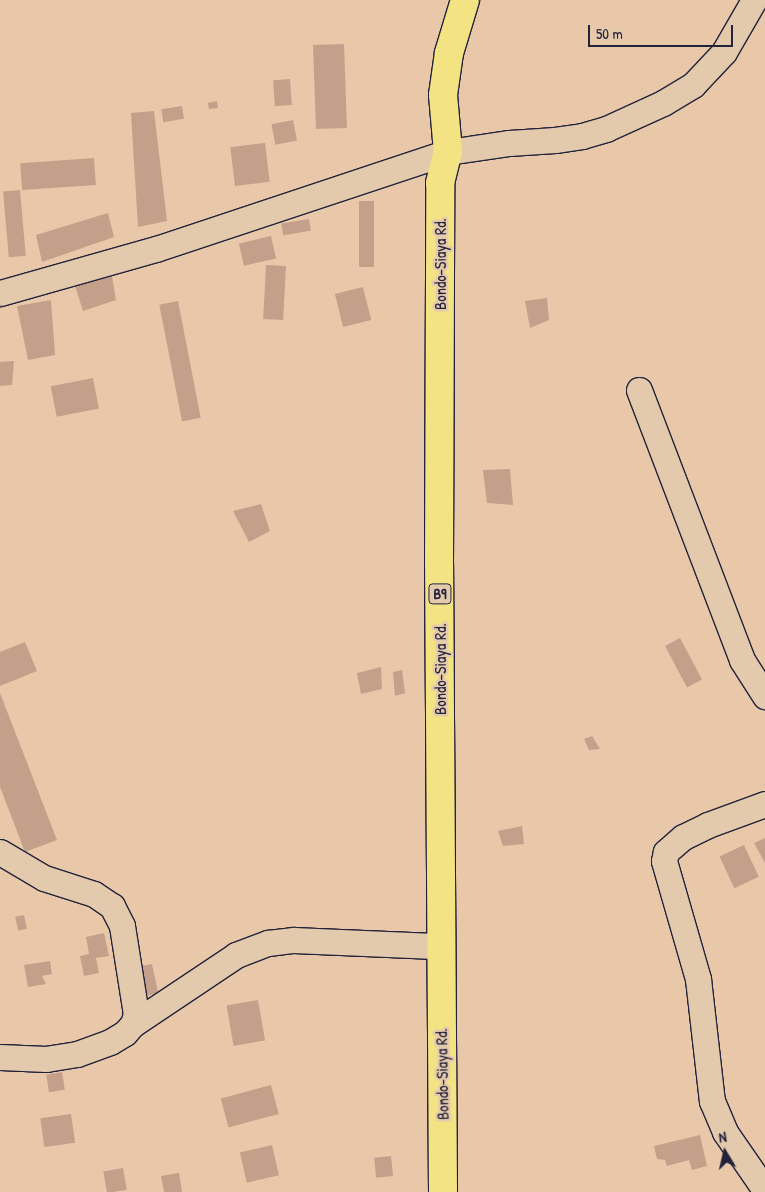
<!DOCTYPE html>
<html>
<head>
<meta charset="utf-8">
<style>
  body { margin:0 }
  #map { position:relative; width:765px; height:1192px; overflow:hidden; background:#e8c8a9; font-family:"Patrick Hand",sans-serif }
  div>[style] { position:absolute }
  .building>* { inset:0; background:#c4a08b; transform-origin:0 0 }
  .roads { filter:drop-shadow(1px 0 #22223b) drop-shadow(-1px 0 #22223b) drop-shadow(0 1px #22223b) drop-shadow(0 -1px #22223b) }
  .minor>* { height:25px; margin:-12.5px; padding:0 12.5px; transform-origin:12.5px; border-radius:12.5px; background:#e4caac }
  .highway>* { height:28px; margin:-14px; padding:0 14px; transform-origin:14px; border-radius:14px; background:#f4e382 }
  span { translate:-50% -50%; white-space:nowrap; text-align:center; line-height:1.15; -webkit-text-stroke:5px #e4caac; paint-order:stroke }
  .shield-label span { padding:1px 4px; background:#e4caac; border:1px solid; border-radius:4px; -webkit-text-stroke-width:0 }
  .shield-label { font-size:15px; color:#22223b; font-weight:700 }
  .street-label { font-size:16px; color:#22223b }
  .north { position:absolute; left:700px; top:1127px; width:50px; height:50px; -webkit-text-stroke:4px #e4caac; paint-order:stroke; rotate:351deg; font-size:14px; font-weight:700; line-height:20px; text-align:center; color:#22223b }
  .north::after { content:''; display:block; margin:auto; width:18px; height:22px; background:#22223b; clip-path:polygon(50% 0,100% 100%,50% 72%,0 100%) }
  .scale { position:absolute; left:588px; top:25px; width:145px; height:22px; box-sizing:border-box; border:2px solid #22223b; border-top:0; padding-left:6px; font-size:15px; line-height:18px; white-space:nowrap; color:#22223b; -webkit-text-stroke:4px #e4caac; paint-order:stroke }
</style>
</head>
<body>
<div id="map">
  <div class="building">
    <i style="left:344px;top:44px;width:84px;height:31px;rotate:88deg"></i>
    <i style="left:290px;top:79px;width:26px;height:17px;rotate:86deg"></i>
    <i style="clip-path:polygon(217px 101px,218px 108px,209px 109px,208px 103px)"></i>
    <i style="left:182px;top:106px;width:13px;height:21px;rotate:81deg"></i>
    <i style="clip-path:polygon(154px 111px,167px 221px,138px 227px,131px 113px)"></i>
    <i style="left:293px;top:120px;width:21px;height:22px;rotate:79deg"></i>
    <i style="left:265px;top:143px;width:39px;height:35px;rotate:83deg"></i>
    <i style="left:94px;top:158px;width:27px;height:74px;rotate:86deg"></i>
    <i style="left:20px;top:190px;width:66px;height:17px;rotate:85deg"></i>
    <i style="left:359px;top:201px;width:15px;height:66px"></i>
    <i style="clip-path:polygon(108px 213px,114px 237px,42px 262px,36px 235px)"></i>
    <i style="left:309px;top:219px;width:12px;height:28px;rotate:81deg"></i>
    <i style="left:271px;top:236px;width:23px;height:33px;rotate:77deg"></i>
    <i style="left:266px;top:265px;width:20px;height:54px;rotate:3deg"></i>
    <i style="clip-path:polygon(112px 276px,116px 300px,83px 311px,75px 286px)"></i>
    <i style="left:363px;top:287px;width:34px;height:29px;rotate:76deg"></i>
    <i style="clip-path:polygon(547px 298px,549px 320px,530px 328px,525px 301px)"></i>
    <i style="clip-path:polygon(51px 300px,55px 355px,28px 360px,17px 306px)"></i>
    <i style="left:178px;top:301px;width:119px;height:19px;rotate:79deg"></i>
    <i style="clip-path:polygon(14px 361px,12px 385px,0 386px,0 362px)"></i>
    <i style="left:93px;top:378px;width:31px;height:43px;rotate:79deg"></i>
    <i style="clip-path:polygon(510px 469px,513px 505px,487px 503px,483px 470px)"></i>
    <i style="clip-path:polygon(261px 504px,270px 531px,249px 542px,233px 511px)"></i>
    <i style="left:680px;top:638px;width:47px;height:17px;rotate:62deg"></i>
    <i style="clip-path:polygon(25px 642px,37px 671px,0 686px,0 652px)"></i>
    <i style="clip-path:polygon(381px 667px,382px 689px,361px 694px,357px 673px)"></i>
    <i style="clip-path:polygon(402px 670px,405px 693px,395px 696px,393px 672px)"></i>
    <i style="clip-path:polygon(0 693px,57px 840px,25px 852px,0 787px)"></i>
    <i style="clip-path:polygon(592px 736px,600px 749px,589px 750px,584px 739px)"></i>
    <i style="clip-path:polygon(522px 826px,524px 844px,503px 846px,498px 831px)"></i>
    <i style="clip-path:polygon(765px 838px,765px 863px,754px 843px)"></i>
    <i style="left:744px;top:845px;width:35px;height:27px;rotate:65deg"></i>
    <i style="left:24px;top:915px;width:14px;height:9px;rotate:78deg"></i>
    <i style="clip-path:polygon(104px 933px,109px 956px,96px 958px,99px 973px,84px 976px,80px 956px,89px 954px,86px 937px)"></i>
    <i style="clip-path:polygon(50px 961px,52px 974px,42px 976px,46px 984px,28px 987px,24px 965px)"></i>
    <i style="left:152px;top:964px;width:30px;height:16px;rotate:78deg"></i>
    <i style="left:258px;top:1000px;width:41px;height:32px;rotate:80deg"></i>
    <i style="left:62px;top:1072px;width:18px;height:16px;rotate:81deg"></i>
    <i style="left:271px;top:1085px;width:30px;height:52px;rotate:75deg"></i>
    <i style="left:71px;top:1114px;width:29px;height:31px;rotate:82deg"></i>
    <i style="clip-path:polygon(700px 1135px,707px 1166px,692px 1170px,689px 1160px,667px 1166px,665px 1160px,657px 1159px,654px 1146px)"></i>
    <i style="left:272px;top:1145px;width:31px;height:33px;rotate:77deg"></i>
    <i style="left:391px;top:1156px;width:20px;height:17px;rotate:84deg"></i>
    <i style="left:123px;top:1168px;width:22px;height:20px;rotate:80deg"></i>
    <i style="clip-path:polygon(179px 1173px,182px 1192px,164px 1192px,161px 1176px)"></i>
  </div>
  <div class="roads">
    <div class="minor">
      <i style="left:0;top:293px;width:162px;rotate:-15.8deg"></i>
      <i style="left:156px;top:249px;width:308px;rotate:-18.4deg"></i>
      <i style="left:448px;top:152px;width:62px;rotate:-8.4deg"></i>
      <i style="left:509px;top:143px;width:46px;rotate:-3.7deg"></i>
      <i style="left:555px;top:140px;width:27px;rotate:-8deg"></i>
      <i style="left:582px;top:136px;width:25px;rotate:-16deg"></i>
      <i style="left:606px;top:129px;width:63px;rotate:-24.5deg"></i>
      <i style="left:663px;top:103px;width:35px;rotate:-31deg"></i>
      <i style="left:693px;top:85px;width:45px;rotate:-46.8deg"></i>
      <i style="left:724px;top:52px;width:60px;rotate:-60deg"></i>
      <i style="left:639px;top:390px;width:289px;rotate:69.1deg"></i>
      <i style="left:742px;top:660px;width:43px;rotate:57.4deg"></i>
      <i style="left:765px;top:804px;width:61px;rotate:159.8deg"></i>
      <i style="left:708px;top:825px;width:28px;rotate:154deg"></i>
      <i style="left:683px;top:837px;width:23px;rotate:139deg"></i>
      <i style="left:666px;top:852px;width:9px;rotate:103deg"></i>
      <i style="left:664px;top:861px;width:123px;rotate:73.9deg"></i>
      <i style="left:698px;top:979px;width:123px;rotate:83.5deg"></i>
      <i style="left:712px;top:1101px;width:34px;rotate:67deg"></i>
      <i style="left:725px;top:1132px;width:70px;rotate:55.4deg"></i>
      <i style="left:0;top:852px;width:51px;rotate:30.6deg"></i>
      <i style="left:44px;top:878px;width:52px;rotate:17.7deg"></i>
      <i style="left:94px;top:894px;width:22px;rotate:34deg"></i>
      <i style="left:112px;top:906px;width:22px;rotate:63deg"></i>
      <i style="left:122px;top:926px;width:89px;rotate:81deg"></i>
      <i style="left:136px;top:1014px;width:10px;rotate:107deg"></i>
      <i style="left:133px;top:1024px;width:12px;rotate:132deg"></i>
      <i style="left:125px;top:1033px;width:17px;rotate:149deg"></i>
      <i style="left:110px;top:1042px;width:35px;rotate:160deg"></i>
      <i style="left:77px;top:1054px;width:31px;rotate:171deg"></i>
      <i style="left:46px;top:1059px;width:46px;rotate:-177.5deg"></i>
      <i style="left:133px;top:1024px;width:124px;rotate:-33.8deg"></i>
      <i style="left:236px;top:955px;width:34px;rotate:-21deg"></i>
      <i style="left:268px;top:943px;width:26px;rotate:-7deg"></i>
      <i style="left:294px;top:940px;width:146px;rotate:2.4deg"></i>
    </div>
    <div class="highway">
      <i style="left:443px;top:1192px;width:629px;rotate:-90.36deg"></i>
      <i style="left:439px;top:563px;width:380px;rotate:-89.8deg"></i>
      <i style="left:440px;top:183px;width:32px;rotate:-76deg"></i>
      <i style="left:448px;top:152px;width:57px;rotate:-95deg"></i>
      <i style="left:443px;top:95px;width:42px;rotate:-81.9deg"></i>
      <i style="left:449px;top:53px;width:55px;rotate:-73.2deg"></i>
    </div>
  </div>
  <div class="shield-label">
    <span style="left:440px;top:594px">B9</span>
  </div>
  <div class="street-label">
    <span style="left:440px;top:264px;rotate:-90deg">Bondo-Siaya Rd.</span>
    <span style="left:440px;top:669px;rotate:-90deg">Bondo-Siaya Rd.</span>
    <span style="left:442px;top:1074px;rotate:-91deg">Bondo-Siaya Rd.</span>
  </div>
  <div class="north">N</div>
  <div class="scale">50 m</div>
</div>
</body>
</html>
